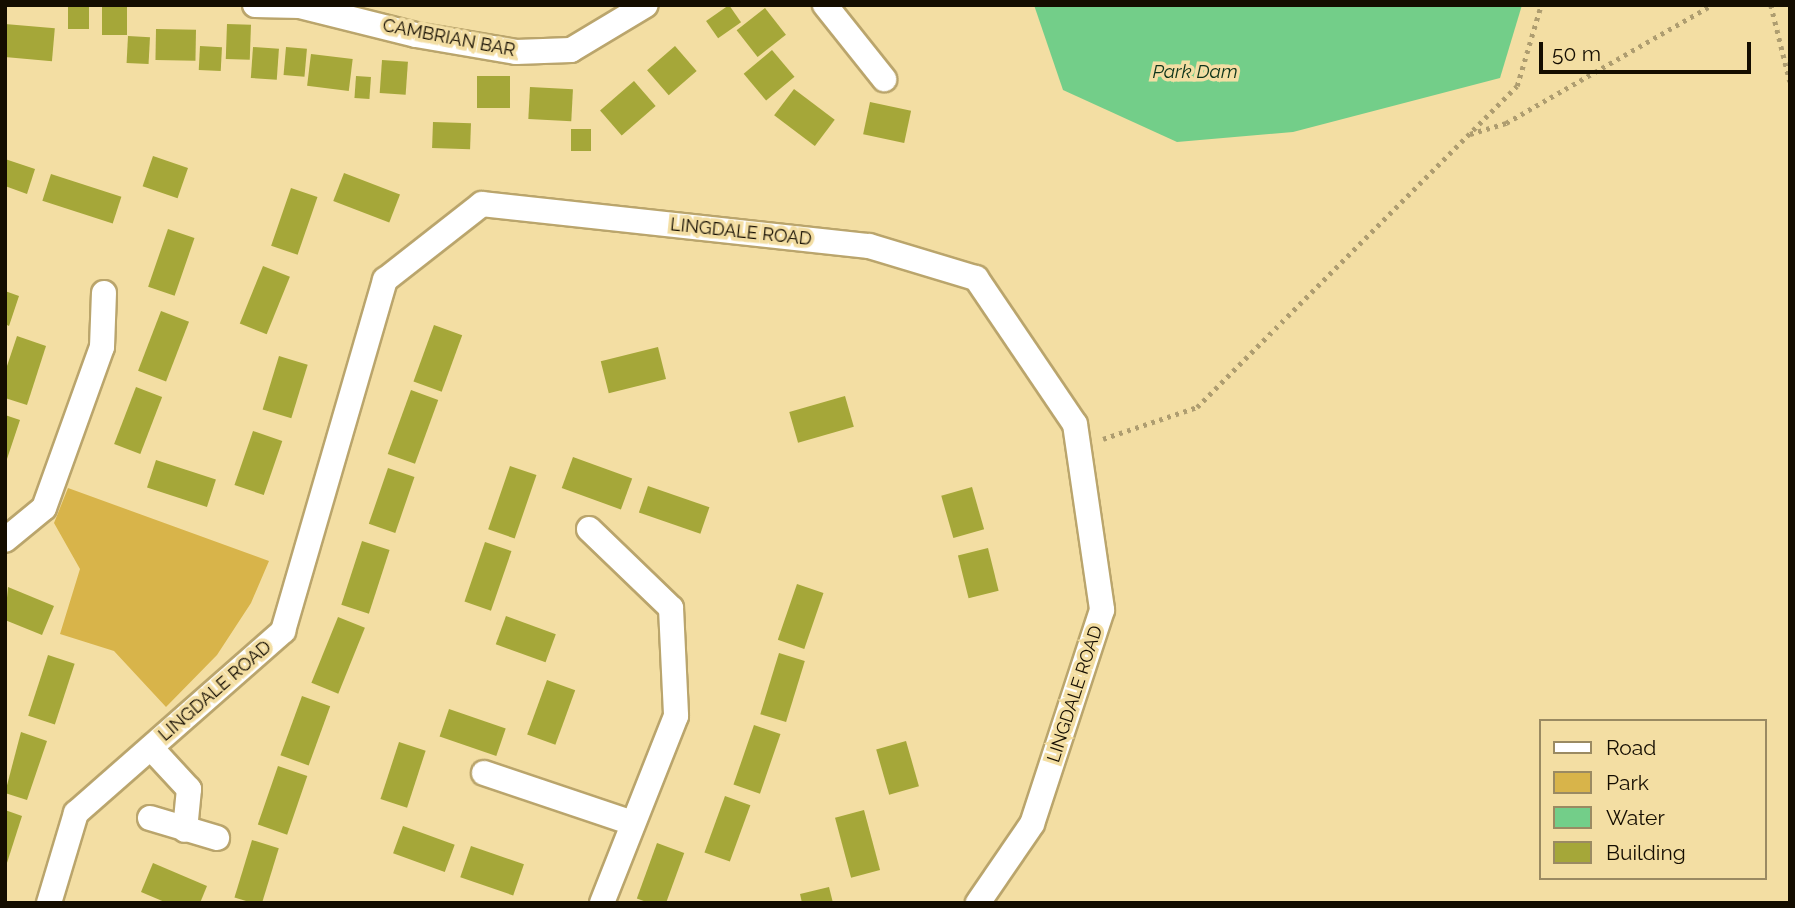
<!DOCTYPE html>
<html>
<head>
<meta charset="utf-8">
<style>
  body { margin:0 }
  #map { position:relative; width:1795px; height:908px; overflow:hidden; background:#f3dea3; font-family:Raleway,sans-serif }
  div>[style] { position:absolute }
  .green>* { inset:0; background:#d8b44a }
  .water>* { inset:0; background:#73ce89 }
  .building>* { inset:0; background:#a5a739; transform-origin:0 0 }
  .path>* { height:4.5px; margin-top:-2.25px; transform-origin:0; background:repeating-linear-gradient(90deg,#ae9d70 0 3.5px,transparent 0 8.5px) }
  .roads { filter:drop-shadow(2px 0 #baa56c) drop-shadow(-2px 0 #baa56c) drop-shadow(0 2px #baa56c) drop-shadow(0 -2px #baa56c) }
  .minor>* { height:24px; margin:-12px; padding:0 12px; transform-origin:12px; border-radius:12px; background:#fff }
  span { translate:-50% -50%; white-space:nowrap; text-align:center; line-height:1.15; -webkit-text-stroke:7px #f3dea3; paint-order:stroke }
  .street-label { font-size:18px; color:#140d00 }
  .water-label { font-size:19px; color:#0e341a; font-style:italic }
  .frame { position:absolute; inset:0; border:7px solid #140d00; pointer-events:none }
  .legend { position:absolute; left:1539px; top:719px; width:228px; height:161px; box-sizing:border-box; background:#f3dea3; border:2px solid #9a8a62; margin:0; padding:9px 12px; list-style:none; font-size:21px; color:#140d00 }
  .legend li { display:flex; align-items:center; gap:14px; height:35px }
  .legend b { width:35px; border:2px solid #9a8a62 }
  .scale { position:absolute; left:1539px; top:42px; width:212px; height:32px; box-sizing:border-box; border:4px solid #140d00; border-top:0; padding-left:9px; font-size:21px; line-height:24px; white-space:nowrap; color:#140d00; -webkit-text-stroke:5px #f3dea3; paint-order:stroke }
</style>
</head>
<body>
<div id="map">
  <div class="green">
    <i style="clip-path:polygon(68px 488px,269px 561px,251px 603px,217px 655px,166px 707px,114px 651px,60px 634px,80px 569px,54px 523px)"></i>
  </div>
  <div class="water">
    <i style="clip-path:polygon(1034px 5px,1522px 5px,1500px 78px,1293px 132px,1177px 142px,1063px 90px)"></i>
  </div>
  <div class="building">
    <i style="left:68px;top:5px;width:21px;height:24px"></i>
    <i style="left:102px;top:5px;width:25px;height:30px"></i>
    <i style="left:729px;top:5px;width:21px;height:28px;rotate:55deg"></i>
    <i style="left:765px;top:8px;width:34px;height:36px;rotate:52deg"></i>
    <i style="left:5px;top:24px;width:50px;height:33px;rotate:5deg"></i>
    <i style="left:227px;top:24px;width:24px;height:35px;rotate:2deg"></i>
    <i style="left:156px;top:29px;width:40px;height:31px;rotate:1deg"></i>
    <i style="left:128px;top:36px;width:22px;height:27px;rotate:3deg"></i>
    <i style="left:200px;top:46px;width:22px;height:24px;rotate:3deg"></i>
    <i style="left:675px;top:46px;width:33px;height:37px;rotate:49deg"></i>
    <i style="left:253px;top:47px;width:26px;height:31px;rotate:4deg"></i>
    <i style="left:286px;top:47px;width:21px;height:28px;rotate:5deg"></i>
    <i style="left:772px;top:50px;width:35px;height:37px;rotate:50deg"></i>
    <i style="left:311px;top:54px;width:42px;height:32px;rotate:7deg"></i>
    <i style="left:382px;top:60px;width:26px;height:33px;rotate:4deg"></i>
    <i style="left:356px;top:76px;width:15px;height:22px;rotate:4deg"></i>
    <i style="left:477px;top:76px;width:33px;height:32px"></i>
    <i style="left:634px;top:81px;width:33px;height:45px;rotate:49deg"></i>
    <i style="left:530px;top:87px;width:43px;height:32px;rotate:3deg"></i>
    <i style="left:794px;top:89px;width:51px;height:33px;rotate:37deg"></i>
    <i style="left:870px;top:102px;width:42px;height:33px;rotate:12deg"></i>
    <i style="left:433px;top:122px;width:38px;height:26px;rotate:2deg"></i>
    <i style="left:571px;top:129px;width:20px;height:22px"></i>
    <i style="left:153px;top:156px;width:37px;height:32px;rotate:19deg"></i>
    <i style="clip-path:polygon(5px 159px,35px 169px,27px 194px,5px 186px)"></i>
    <i style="left:344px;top:173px;width:60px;height:30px;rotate:21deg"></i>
    <i style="left:51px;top:174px;width:74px;height:28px;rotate:18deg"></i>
    <i style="left:291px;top:188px;width:28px;height:61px;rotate:19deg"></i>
    <i style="left:168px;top:229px;width:28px;height:61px;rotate:19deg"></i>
    <i style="left:263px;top:266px;width:29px;height:62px;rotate:22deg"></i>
    <i style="clip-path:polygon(5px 291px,19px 296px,9px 326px,5px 324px)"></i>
    <i style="left:161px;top:311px;width:30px;height:64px;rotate:21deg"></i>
    <i style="left:434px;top:325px;width:30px;height:60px;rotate:20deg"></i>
    <i style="clip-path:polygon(17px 336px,46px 346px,27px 405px,5px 398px,5px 372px)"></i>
    <i style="left:658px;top:347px;width:33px;height:59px;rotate:76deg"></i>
    <i style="left:279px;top:356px;width:30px;height:56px;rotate:17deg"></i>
    <i style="left:136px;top:387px;width:28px;height:61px;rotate:21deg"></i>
    <i style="left:411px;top:390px;width:29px;height:68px;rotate:20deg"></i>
    <i style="left:845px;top:396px;width:32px;height:58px;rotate:74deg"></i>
    <i style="clip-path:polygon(5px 415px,20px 420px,6px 462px,5px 462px)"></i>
    <i style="left:253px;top:431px;width:31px;height:57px;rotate:19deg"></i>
    <i style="left:573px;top:457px;width:63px;height:33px;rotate:20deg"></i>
    <i style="left:156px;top:460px;width:63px;height:29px;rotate:18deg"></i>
    <i style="left:510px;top:466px;width:28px;height:67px;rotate:19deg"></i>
    <i style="left:388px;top:468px;width:28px;height:59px;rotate:19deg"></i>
    <i style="left:648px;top:486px;width:65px;height:28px;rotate:19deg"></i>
    <i style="left:972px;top:487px;width:44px;height:32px;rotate:74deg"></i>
    <i style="left:362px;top:541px;width:29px;height:67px;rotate:18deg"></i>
    <i style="left:485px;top:542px;width:28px;height:63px;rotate:19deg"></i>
    <i style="left:988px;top:548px;width:44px;height:31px;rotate:76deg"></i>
    <i style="left:797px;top:584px;width:28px;height:59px;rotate:19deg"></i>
    <i style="clip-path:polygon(8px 587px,54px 606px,42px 635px,5px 620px)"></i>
    <i style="left:506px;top:616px;width:53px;height:30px;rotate:20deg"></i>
    <i style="left:338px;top:617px;width:29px;height:71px;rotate:22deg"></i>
    <i style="left:779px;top:653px;width:27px;height:64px;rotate:17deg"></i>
    <i style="left:48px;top:655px;width:28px;height:64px;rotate:18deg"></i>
    <i style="left:547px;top:680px;width:30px;height:58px;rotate:20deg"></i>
    <i style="left:302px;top:696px;width:30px;height:63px;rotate:20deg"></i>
    <i style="left:449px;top:709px;width:60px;height:29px;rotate:19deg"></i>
    <i style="left:754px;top:725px;width:28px;height:63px;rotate:19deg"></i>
    <i style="clip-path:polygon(21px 732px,47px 741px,27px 800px,5px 793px)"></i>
    <i style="left:906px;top:741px;width:47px;height:31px;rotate:74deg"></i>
    <i style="left:399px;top:742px;width:28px;height:60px;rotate:18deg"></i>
    <i style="left:278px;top:766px;width:31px;height:62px;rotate:19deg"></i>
    <i style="left:725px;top:796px;width:27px;height:60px;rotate:20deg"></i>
    <i style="clip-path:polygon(5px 810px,22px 816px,6px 866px,5px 866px)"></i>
    <i style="left:864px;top:810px;width:62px;height:30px;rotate:75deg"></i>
    <i style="left:403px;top:826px;width:55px;height:29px;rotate:20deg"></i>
    <i style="left:252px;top:840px;width:28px;height:60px;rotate:17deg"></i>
    <i style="left:657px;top:843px;width:29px;height:59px;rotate:20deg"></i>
    <i style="left:471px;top:846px;width:56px;height:33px;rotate:19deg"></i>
    <i style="clip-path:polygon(153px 863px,207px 886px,200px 903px,167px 903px,141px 892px)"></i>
    <i style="clip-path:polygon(829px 887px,833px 903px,802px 903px,800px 894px)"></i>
  </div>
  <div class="path">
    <i style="left:1771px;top:5px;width:79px;rotate:76.1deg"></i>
    <i style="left:1470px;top:134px;width:38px;rotate:-17deg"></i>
    <i style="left:1506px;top:123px;width:237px;rotate:-29.8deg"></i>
    <i style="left:1103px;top:439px;width:99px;rotate:-18.8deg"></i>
    <i style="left:1197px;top:407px;width:453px;rotate:-45.1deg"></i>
    <i style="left:1517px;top:86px;width:84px;rotate:-73.5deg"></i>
  </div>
  <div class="roads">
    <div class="minor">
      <i style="left:255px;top:5px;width:45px;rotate:1.3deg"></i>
      <i style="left:300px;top:6px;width:120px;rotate:14deg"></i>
      <i style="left:416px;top:35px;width:101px;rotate:9.6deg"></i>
      <i style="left:516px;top:52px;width:55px;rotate:-2.1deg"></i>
      <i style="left:571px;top:50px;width:87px;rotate:-31deg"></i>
      <i style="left:825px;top:5px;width:95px;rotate:51.4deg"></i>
      <i style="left:589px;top:529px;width:114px;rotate:43.9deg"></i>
      <i style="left:671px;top:608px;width:108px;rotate:87.3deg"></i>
      <i style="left:676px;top:716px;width:201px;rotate:111.6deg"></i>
      <i style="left:5px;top:540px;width:50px;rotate:-39.4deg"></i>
      <i style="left:44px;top:508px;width:171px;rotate:-70.2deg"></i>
      <i style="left:102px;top:347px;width:54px;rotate:-87.9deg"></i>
      <i style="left:151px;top:748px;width:56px;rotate:47.2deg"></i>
      <i style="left:189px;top:789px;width:41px;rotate:95.6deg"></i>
      <i style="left:484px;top:773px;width:157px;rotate:18.6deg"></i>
      <i style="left:150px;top:818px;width:70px;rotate:16.6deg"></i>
      <i style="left:49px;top:903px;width:94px;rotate:-73.3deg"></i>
      <i style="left:76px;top:813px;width:276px;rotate:-41.3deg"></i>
      <i style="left:283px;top:631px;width:366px;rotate:-73.8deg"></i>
      <i style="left:385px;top:280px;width:123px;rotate:-38.1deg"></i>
      <i style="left:482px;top:204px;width:389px;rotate:6.2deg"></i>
      <i style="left:869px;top:246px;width:112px;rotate:16.7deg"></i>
      <i style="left:976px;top:278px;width:176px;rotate:55.9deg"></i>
      <i style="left:1075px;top:424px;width:188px;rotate:81.7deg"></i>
      <i style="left:1102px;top:610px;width:225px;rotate:108.1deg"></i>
      <i style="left:1032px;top:824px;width:96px;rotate:124.4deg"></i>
    </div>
  </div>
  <div class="street-label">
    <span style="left:449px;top:38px;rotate:11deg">CAMBRIAN BAR</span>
    <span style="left:741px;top:232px;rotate:6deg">LINGDALE ROAD</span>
    <span style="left:215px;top:691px;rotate:-41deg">LINGDALE ROAD</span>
    <span style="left:1075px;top:694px;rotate:-72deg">LINGDALE ROAD</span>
  </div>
  <div class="water-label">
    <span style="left:1195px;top:72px">Park Dam</span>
  </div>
  <div class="frame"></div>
  <ul class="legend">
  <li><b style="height:9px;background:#fff"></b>Road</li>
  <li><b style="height:19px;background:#d8b44a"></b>Park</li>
  <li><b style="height:19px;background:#73ce89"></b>Water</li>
  <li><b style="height:19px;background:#a5a739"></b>Building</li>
  </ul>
  <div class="scale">50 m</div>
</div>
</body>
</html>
